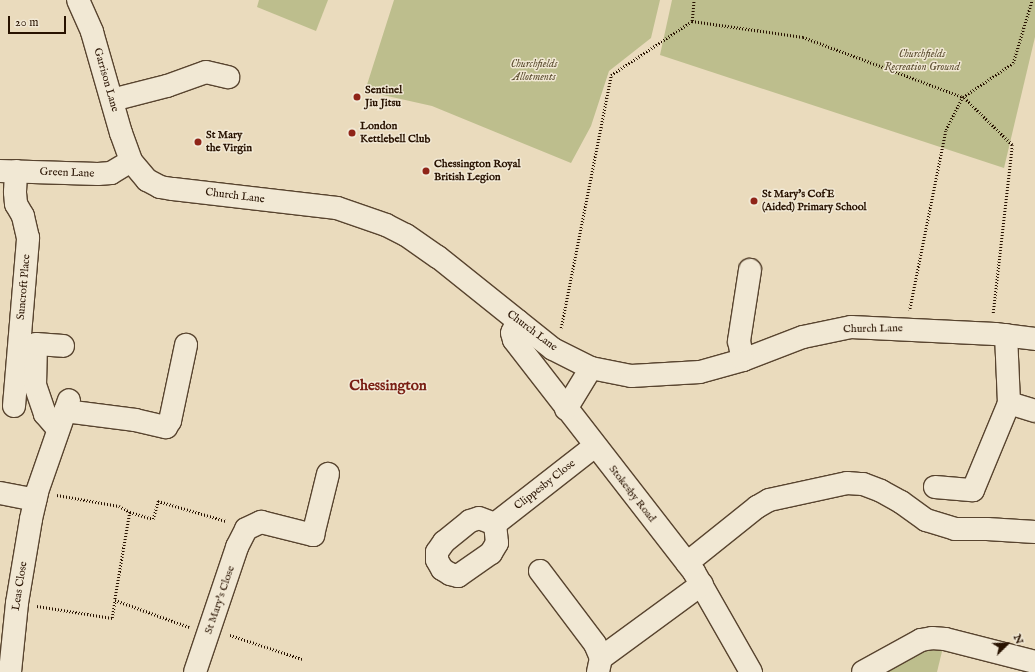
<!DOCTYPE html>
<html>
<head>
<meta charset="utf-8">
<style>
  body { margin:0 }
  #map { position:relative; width:1035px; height:672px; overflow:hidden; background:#eadbbd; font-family:"IM FELL English",serif }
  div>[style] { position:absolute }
  .green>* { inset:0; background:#bdbe8d }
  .path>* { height:2.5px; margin-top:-1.25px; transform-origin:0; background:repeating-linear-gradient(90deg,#281200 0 1px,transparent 0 3px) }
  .roads { filter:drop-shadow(1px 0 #58442f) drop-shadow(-1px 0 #58442f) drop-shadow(0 1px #58442f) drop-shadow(0 -1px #58442f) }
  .minor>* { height:22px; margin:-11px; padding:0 11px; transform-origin:11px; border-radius:11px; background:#f1e8d4 }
  .dots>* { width:11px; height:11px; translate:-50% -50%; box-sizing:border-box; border:2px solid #f1e8d4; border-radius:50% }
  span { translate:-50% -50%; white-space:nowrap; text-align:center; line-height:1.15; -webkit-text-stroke:3px #f1e8d4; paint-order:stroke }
  .park-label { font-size:11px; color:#5c4e31; font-style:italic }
  .street-label { font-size:11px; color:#281200 }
  .poi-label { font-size:11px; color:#281200; font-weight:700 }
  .left { translate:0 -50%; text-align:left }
  .district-label { font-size:15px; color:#7a1f14; font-weight:700 }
  .north { position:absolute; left:987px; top:624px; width:40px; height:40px; -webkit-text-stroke:3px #f1e8d4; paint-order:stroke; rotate:67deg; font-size:11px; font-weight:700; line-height:16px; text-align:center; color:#281200 }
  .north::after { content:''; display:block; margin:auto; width:14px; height:18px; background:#281200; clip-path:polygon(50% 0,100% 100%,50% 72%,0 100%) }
  .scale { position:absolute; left:8px; top:16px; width:58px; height:18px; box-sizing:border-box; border:2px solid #281200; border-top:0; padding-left:5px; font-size:12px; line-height:14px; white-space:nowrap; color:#281200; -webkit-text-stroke:3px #f1e8d4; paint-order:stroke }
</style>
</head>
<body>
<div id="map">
  <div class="green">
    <i style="clip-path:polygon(259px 0,328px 0,316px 31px,257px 7px)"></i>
    <i style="clip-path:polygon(394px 0,660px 0,651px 38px,609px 71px,591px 126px,571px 163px,432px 106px,365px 91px)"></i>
    <i style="clip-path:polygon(672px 0,1035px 0,1035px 37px,1004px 168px,660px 55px)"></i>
    <i style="clip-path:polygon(945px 639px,937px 672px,863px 672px)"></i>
  </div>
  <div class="path">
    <i style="left:692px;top:21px;width:21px;rotate:-85deg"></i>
    <i style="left:993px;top:313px;width:169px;rotate:-83.5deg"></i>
    <i style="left:1012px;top:145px;width:69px;rotate:-135.6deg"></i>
    <i style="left:963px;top:97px;width:60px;rotate:-34.2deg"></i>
    <i style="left:1013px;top:63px;width:66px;rotate:-73.2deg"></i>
    <i style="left:561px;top:328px;width:258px;rotate:-78.8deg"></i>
    <i style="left:611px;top:75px;width:97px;rotate:-33.7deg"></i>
    <i style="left:692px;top:21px;width:112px;rotate:8.2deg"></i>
    <i style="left:803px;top:37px;width:171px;rotate:20.6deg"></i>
    <i style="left:963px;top:97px;width:38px;rotate:117deg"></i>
    <i style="left:946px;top:131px;width:183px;rotate:101.4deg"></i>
    <i style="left:57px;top:495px;width:63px;rotate:10.1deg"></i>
    <i style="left:119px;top:506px;width:13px;rotate:29deg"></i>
    <i style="left:130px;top:512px;width:24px;rotate:17deg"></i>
    <i style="left:153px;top:519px;width:19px;rotate:-74deg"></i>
    <i style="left:158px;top:501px;width:71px;rotate:16.4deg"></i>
    <i style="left:130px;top:512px;width:89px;rotate:99.7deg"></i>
    <i style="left:115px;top:600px;width:79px;rotate:20deg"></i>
    <i style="left:37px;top:606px;width:76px;rotate:9.1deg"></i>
    <i style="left:112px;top:618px;width:18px;rotate:-81deg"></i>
    <i style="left:230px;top:635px;width:76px;rotate:18.4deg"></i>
  </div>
  <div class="roads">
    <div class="minor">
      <i style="left:78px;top:0;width:35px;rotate:66deg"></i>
      <i style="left:92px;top:32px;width:105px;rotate:74deg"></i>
      <i style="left:121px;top:133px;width:30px;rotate:70deg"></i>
      <i style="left:131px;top:161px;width:25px;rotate:50deg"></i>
      <i style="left:147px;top:180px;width:15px;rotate:28deg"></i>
      <i style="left:160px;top:187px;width:13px;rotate:9deg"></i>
      <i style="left:173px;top:189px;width:165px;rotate:6.6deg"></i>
      <i style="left:337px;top:208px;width:52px;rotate:19.1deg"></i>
      <i style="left:386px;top:225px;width:22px;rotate:27deg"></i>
      <i style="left:406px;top:235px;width:39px;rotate:35deg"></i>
      <i style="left:438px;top:257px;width:147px;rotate:38.7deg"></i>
      <i style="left:553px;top:349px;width:42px;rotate:26.6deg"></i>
      <i style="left:591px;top:368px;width:41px;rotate:11.3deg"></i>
      <i style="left:631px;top:376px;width:69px;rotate:-3.3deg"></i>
      <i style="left:700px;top:372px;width:45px;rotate:-15.6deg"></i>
      <i style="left:743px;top:360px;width:64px;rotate:-21deg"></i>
      <i style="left:803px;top:337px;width:49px;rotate:-11.8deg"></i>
      <i style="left:851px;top:327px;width:144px;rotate:2.8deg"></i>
      <i style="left:995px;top:334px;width:40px;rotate:7.1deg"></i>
      <i style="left:112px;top:100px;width:57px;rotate:-14.3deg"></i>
      <i style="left:167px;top:86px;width:41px;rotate:-19.7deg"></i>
      <i style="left:206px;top:72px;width:23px;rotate:13deg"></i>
      <i style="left:0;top:171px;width:98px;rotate:1.8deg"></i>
      <i style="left:98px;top:174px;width:13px;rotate:-4deg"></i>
      <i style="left:111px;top:173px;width:23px;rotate:-31deg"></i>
      <i style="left:518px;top:321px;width:13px;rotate:117deg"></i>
      <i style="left:512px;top:333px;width:7px;rotate:74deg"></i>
      <i style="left:514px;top:340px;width:294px;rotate:52.2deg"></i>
      <i style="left:694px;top:572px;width:115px;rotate:60.3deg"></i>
      <i style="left:743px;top:360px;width:19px;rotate:-102deg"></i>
      <i style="left:739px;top:341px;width:72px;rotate:-81.2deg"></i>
      <i style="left:1009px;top:403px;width:27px;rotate:17deg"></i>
      <i style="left:14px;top:406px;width:169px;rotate:-85.2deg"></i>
      <i style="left:28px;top:238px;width:23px;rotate:-103deg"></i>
      <i style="left:23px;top:216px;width:14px;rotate:-120deg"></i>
      <i style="left:16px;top:204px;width:12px;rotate:-95deg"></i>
      <i style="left:15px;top:192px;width:21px;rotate:-87deg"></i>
      <i style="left:566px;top:409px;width:48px;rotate:-58.6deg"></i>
      <i style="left:65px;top:411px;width:71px;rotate:7.3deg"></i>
      <i style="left:135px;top:420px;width:32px;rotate:13deg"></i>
      <i style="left:166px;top:427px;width:7px;rotate:-56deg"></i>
      <i style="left:170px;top:421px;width:78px;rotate:-78.1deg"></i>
      <i style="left:58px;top:429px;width:20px;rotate:-131deg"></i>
      <i style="left:45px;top:414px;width:31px;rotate:-109deg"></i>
      <i style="left:35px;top:385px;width:41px;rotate:-88.6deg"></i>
      <i style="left:36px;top:344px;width:27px;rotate:4deg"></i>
      <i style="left:935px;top:487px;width:38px;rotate:5deg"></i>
      <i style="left:973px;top:490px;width:94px;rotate:-67.5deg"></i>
      <i style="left:1009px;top:403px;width:68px;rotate:-92.5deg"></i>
      <i style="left:0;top:493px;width:36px;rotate:11deg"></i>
      <i style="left:479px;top:518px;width:17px;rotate:21deg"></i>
      <i style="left:495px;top:524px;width:19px;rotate:84deg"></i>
      <i style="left:497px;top:543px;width:12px;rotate:121deg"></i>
      <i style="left:491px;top:553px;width:40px;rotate:145.1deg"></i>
      <i style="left:458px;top:576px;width:8px;rotate:-166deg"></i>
      <i style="left:450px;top:574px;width:9px;rotate:-148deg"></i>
      <i style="left:442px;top:569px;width:10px;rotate:-119deg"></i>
      <i style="left:437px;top:560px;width:8px;rotate:-90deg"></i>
      <i style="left:437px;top:552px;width:12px;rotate:-55deg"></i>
      <i style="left:444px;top:542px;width:33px;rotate:-39deg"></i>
      <i style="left:470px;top:521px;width:9px;rotate:-18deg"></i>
      <i style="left:495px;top:524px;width:127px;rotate:-38deg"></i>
      <i style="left:687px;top:563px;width:90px;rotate:-38.7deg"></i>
      <i style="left:757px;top:507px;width:14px;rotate:-30deg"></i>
      <i style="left:769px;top:500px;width:80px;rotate:-12.3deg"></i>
      <i style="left:847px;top:483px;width:16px;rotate:4deg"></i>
      <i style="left:863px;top:484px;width:19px;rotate:21deg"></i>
      <i style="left:881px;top:491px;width:23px;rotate:29deg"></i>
      <i style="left:901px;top:502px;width:31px;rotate:36deg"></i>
      <i style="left:926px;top:520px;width:30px;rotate:17deg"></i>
      <i style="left:955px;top:529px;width:32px"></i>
      <i style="left:987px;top:529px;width:48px;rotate:3.6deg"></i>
      <i style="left:540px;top:571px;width:91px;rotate:53deg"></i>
      <i style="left:595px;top:644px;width:15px;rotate:67deg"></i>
      <i style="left:10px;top:672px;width:69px;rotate:-84.2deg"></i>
      <i style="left:17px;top:603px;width:85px;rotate:-80.5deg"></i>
      <i style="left:31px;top:519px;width:28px;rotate:-77deg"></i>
      <i style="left:37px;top:492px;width:97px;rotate:-70.8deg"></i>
      <i style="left:195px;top:672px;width:132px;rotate:-71.4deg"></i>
      <i style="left:237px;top:547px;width:20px;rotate:-63deg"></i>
      <i style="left:246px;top:529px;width:17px;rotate:-25deg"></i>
      <i style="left:261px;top:522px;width:54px;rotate:14deg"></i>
      <i style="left:313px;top:535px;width:63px;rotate:-76.2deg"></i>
      <i style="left:598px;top:672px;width:14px;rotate:-78deg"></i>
      <i style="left:601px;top:658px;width:125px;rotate:-36.2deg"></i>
      <i style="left:863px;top:672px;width:66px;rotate:-28.9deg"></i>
      <i style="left:921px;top:640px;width:11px;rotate:-10deg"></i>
      <i style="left:932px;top:638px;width:13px;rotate:4deg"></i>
      <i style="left:945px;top:639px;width:93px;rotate:14.3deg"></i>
    </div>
  </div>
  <div class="dots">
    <i style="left:357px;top:97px;background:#8f2418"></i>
    <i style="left:352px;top:133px;background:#8f2418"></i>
    <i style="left:198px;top:142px;background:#8f2418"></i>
    <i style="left:426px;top:171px;background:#8f2418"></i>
    <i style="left:754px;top:201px;background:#8f2418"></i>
  </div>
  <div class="park-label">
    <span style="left:922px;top:61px">Churchfields<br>Recreation Ground</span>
    <span style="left:534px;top:71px">Churchfields<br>Allotments</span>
  </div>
  <div class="street-label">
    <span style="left:106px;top:80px;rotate:74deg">Garrison Lane</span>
    <span style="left:67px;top:173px;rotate:2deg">Green Lane</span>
    <span style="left:235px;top:196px;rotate:7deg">Church Lane</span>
    <span style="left:24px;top:287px;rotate:-85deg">Suncroft Place</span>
    <span style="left:873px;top:329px;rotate:-1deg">Church Lane</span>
    <span style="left:532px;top:331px;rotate:37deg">Church Lane</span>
    <span style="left:545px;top:485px;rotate:-38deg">Clippesby Close</span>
    <span style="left:632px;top:494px;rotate:52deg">Stokesby Road</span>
    <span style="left:20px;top:586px;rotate:-81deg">Leas Close</span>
    <span style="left:220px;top:600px;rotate:-71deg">St Mary's Close</span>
  </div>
  <div class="poi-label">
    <span class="left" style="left:365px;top:97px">Sentinel<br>Jiu Jitsu</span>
    <span class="left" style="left:360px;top:133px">London<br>Kettlebell Club</span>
    <span class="left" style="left:206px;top:142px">St Mary<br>the Virgin</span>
    <span class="left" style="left:434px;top:171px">Chessington Royal<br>British Legion</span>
    <span class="left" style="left:762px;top:201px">St Mary's CofE<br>(Aided) Primary School</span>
  </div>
  <div class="district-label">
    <span style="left:388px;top:386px">Chessington</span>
  </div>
  <div class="north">N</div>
  <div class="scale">20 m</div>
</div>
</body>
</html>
